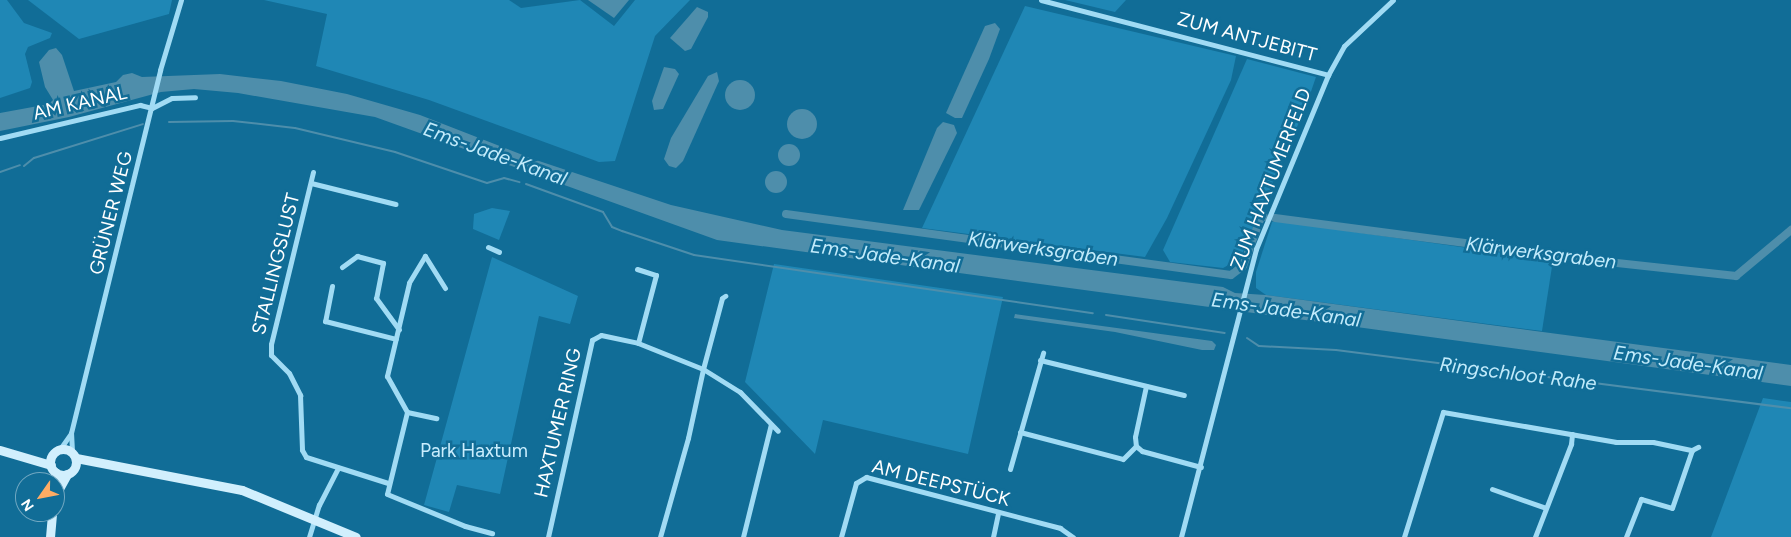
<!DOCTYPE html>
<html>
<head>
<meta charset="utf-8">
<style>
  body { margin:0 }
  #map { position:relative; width:1791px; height:537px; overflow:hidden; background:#116d97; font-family:Figtree,sans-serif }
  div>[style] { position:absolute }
  .green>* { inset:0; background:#1f87b5 }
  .water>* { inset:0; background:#4e8eab }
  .round { border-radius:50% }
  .stream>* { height:2px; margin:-1px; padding:0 1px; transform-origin:1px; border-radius:1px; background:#4e8eab }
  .canal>* { height:8px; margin:-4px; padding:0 4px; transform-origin:4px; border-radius:4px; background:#4e8eab }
  .street>* { height:5px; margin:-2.5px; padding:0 2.5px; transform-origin:2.5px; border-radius:2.5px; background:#a1dbf4 }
  .secondary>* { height:9px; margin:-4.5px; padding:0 4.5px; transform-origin:4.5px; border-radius:4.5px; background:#d1effd }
  .secondary>.ring { margin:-4.5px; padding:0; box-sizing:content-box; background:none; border:9px solid #d1effd; border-radius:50% }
  span { translate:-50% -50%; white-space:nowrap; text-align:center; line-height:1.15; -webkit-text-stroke:5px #116d97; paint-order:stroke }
  .street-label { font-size:19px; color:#fff }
  .park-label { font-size:19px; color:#caeefe }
  .water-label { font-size:20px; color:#c2ebfb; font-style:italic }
  .north { position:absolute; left:15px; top:472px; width:50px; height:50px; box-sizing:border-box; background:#116d97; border:1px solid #70a7c1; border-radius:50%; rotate:237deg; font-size:14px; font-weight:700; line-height:20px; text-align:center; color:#fff }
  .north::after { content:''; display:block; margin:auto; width:18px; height:22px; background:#ffac64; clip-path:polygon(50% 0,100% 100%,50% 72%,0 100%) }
</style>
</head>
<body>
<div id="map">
  <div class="green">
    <i style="clip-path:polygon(0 0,7px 0,24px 23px,52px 33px,50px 38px,28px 47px,25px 54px,32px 82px,30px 88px,0 98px)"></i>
    <i style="clip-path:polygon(28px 0,172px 0,169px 14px,79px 39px)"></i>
    <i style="clip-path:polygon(264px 0,509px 0,521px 8px,580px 0,614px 26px,635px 0,690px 0,655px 36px,615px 161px,599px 162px,429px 100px,316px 66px,327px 14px)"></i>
    <i style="clip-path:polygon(1065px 0,1126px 0,1115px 12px)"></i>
    <i style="clip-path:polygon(1025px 6px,1236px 56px,1231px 80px,1167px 218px,1145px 257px,922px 228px)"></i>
    <i style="clip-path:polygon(1247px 59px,1316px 77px,1306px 106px,1240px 259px,1223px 268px,1170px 262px,1163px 250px)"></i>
    <i style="clip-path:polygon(492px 208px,510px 211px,499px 240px,473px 229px,474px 214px)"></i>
    <i style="clip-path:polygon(1277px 221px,1553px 260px,1542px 331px,1266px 295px,1256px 288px,1256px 272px,1272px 222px)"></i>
    <i style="clip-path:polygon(492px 257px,578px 296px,570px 324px,539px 316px,500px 494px,457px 485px,449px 512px,424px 505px)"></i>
    <i style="clip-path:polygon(774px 264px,1003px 297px,968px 454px,823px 420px,815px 454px,745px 382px)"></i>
    <i style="clip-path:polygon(1763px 398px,1791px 402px,1791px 537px,1711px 537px)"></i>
  </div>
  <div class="water">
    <i style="clip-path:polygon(588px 0,629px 0,614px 18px)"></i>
    <i style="clip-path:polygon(697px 7px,708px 12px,708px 17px,691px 49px,685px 51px,670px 38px)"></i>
    <i style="clip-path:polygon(995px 23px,1000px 29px,989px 59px,962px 118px,955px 118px,946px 113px,985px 26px)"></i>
    <i style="clip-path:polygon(56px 48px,62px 55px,74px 91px,116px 82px,123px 75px,132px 73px,142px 77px,220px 74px,281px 81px,347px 94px,420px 115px,533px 159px,671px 205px,782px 230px,1223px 287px,1235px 293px,1266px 295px,1791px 365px,1791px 386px,717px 240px,375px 117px,238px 93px,194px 89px,161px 92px,69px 117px,0 131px,0 113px,49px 104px,53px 100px,45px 87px,39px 62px,49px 50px)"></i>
    <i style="clip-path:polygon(664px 67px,675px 69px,679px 74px,663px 109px,654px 110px,652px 101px)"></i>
    <i style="clip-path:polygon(717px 72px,719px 81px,683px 161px,676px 168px,669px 166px,664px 159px,671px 138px,708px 76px)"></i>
    <i class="round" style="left:725px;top:80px;width:30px;height:30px"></i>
    <i class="round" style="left:787px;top:109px;width:30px;height:30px"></i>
    <i style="clip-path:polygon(943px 122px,954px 125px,957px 133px,919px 210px,903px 210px,937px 128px)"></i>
    <i class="round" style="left:778px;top:144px;width:22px;height:22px"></i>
    <i class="round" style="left:765px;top:171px;width:22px;height:22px"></i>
    <i style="clip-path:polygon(1015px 314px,1212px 341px,1216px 345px,1214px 350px,1202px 350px,1115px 332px,1014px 318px)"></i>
  </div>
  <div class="stream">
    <i style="left:169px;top:122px;width:64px;rotate:-0.9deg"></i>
    <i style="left:233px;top:121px;width:62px;rotate:6.4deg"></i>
    <i style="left:295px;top:128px;width:103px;rotate:13.5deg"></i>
    <i style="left:395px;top:152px;width:97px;rotate:18.6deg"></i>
    <i style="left:487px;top:183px;width:18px;rotate:-16deg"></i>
    <i style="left:504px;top:178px;width:16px;rotate:15deg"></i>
    <i style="left:24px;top:166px;width:13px;rotate:-39deg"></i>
    <i style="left:34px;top:158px;width:114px;rotate:-17.3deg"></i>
    <i style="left:0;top:172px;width:21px;rotate:-19deg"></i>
    <i style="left:526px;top:184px;width:82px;rotate:20deg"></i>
    <i style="left:603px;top:212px;width:17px;rotate:59deg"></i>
    <i style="left:612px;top:227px;width:11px;rotate:22deg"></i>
    <i style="left:622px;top:231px;width:76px;rotate:18.4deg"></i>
    <i style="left:694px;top:255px;width:403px;rotate:8.3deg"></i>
    <i style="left:1106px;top:315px;width:120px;rotate:8.6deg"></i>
    <i style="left:1247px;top:338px;width:14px;rotate:34deg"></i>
    <i style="left:1259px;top:346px;width:77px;rotate:3deg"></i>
    <i style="left:1336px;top:350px;width:459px;rotate:7.3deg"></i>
  </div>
  <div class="canal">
    <i style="left:786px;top:214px;width:449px;rotate:7.8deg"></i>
    <i style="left:1231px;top:275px;width:15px;rotate:-37deg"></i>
    <i style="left:1243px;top:266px;width:52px;rotate:-69.8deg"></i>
    <i style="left:1261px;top:217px;width:3px"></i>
    <i style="left:1275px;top:218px;width:336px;rotate:7.5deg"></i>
    <i style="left:1608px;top:262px;width:129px;rotate:6.2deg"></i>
    <i style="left:1736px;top:276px;width:72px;rotate:-39.9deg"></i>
  </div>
  <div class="street">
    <i style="left:1041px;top:0;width:297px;rotate:14.6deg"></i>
    <i style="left:152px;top:108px;width:22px;rotate:-27deg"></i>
    <i style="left:172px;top:98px;width:23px;rotate:-2deg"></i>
    <i style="left:0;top:138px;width:144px;rotate:-13.3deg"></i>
    <i style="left:140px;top:105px;width:12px;rotate:14deg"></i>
    <i style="left:313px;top:172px;width:177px;rotate:103.7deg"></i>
    <i style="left:271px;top:344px;width:11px;rotate:90deg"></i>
    <i style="left:271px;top:355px;width:25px;rotate:45deg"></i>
    <i style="left:289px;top:373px;width:25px;rotate:63deg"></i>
    <i style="left:300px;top:395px;width:55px;rotate:87.9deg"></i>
    <i style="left:302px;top:450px;width:8px;rotate:60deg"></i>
    <i style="left:306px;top:457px;width:86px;rotate:17.6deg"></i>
    <i style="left:311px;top:183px;width:87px;rotate:14deg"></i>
    <i style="left:488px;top:247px;width:12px;rotate:24deg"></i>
    <i style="left:342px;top:267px;width:19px;rotate:-36deg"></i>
    <i style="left:357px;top:256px;width:27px;rotate:15deg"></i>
    <i style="left:383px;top:263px;width:36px;rotate:101deg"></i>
    <i style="left:376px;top:298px;width:39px;rotate:54deg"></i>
    <i style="left:637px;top:269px;width:20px;rotate:18deg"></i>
    <i style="left:656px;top:275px;width:70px;rotate:104.8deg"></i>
    <i style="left:332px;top:286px;width:36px;rotate:101deg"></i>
    <i style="left:325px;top:321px;width:73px;rotate:14.2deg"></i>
    <i style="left:445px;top:288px;width:38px;rotate:-122deg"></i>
    <i style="left:425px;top:256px;width:31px;rotate:121deg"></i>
    <i style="left:409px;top:283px;width:96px;rotate:103.3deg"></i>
    <i style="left:387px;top:376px;width:41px;rotate:60.9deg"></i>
    <i style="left:407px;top:412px;width:84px;rotate:103.7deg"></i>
    <i style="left:387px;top:494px;width:84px;rotate:22.3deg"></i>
    <i style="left:465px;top:526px;width:28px;rotate:15deg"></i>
    <i style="left:1040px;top:360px;width:148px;rotate:13.7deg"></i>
    <i style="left:1146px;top:386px;width:52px;rotate:102.2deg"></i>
    <i style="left:1135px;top:437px;width:9px;rotate:84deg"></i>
    <i style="left:1136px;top:446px;width:8px;rotate:40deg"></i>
    <i style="left:1142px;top:451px;width:61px;rotate:15.2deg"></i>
    <i style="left:407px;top:412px;width:30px;rotate:12deg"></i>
    <i style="left:1020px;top:432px;width:106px;rotate:14.7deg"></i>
    <i style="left:1123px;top:459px;width:18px;rotate:-45deg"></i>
    <i style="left:60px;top:449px;width:19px;rotate:-55deg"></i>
    <i style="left:72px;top:451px;width:18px;rotate:-93deg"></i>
    <i style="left:71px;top:433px;width:374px;rotate:-76.2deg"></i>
    <i style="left:160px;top:70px;width:73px;rotate:-73.3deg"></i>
    <i style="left:1010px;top:469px;width:121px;rotate:-74.1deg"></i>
    <i style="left:1492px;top:489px;width:57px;rotate:19.4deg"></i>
    <i style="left:309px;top:537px;width:34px;rotate:-73deg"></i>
    <i style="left:319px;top:505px;width:42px;rotate:-62.8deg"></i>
    <i style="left:548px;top:537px;width:202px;rotate:-77.4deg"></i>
    <i style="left:592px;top:340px;width:10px;rotate:-29deg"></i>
    <i style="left:601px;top:335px;width:38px;rotate:12deg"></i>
    <i style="left:638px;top:343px;width:70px;rotate:21.8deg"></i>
    <i style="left:703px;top:369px;width:44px;rotate:31.9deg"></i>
    <i style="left:740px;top:392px;width:54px;rotate:45.7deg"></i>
    <i style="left:660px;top:537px;width:103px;rotate:-74.2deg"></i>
    <i style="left:688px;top:438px;width:71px;rotate:-77.7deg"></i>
    <i style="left:703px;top:369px;width:73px;rotate:-75deg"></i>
    <i style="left:722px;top:298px;width:4px;rotate:-34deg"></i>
    <i style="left:743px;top:537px;width:116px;rotate:-76.1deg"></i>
    <i style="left:841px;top:537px;width:56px;rotate:-74.5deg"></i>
    <i style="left:856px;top:483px;width:12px;rotate:-31deg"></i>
    <i style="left:866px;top:477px;width:201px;rotate:14.7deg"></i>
    <i style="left:1060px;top:528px;width:16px;rotate:35deg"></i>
    <i style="left:993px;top:537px;width:25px;rotate:-78deg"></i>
    <i style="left:1181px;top:537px;width:298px;rotate:-75.4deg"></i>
    <i style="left:1256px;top:249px;width:188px;rotate:-67.5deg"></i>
    <i style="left:1328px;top:75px;width:33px;rotate:-61deg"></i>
    <i style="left:1344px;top:46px;width:67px;rotate:-43.2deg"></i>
    <i style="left:1404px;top:537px;width:131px;rotate:-72.7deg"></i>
    <i style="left:1443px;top:412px;width:176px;rotate:9.8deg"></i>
    <i style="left:1616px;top:442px;width:37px"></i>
    <i style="left:1653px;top:442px;width:40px;rotate:12deg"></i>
    <i style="left:1692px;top:450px;width:7px;rotate:-27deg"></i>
    <i style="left:1535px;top:537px;width:100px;rotate:-68.8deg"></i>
    <i style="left:1571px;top:444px;width:10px;rotate:-84deg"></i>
    <i style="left:1626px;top:537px;width:41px;rotate:-68.5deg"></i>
    <i style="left:1641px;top:499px;width:32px;rotate:16deg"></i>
    <i style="left:1672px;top:508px;width:61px;rotate:-71deg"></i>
  </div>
  <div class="secondary">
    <i class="ring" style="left:50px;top:449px;width:17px;height:17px"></i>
    <i style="left:0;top:450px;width:53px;rotate:16.4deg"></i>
    <i style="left:76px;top:458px;width:169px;rotate:10.9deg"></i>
    <i style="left:242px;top:490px;width:123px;rotate:22.4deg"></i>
    <i style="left:55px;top:482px;width:10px;rotate:-90deg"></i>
    <i style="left:55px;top:496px;width:25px;rotate:-61deg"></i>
    <i style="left:50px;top:537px;width:25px;rotate:-85deg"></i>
  </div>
  <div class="street-label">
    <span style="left:1247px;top:37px;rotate:15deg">ZUM ANTJEBITT</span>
    <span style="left:80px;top:103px;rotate:-13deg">AM KANAL</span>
    <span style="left:1271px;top:179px;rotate:-69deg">ZUM HAXTUMERFELD</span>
    <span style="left:111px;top:213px;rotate:-76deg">GRÜNER WEG</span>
    <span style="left:276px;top:264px;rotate:-76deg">STALLINGSLUST</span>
    <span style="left:558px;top:423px;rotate:-77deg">HAXTUMER RING</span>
    <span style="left:941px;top:483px;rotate:14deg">AM DEEPSTÜCK</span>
  </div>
  <div class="park-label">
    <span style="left:474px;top:451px">Park Haxtum</span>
  </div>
  <div class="water-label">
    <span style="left:495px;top:154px;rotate:20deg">Ems-Jade-Kanal</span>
    <span style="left:1043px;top:249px;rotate:8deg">Klärwerksgraben</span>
    <span style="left:1541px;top:253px;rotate:7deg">Klärwerksgraben</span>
    <span style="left:885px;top:256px;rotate:8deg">Ems-Jade-Kanal</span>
    <span style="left:1286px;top:310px;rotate:8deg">Ems-Jade-Kanal</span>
    <span style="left:1688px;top:363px;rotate:8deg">Ems-Jade-Kanal</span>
    <span style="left:1518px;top:374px;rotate:7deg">Ringschloot Rahe</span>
  </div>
  <div class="north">N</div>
</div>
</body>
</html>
